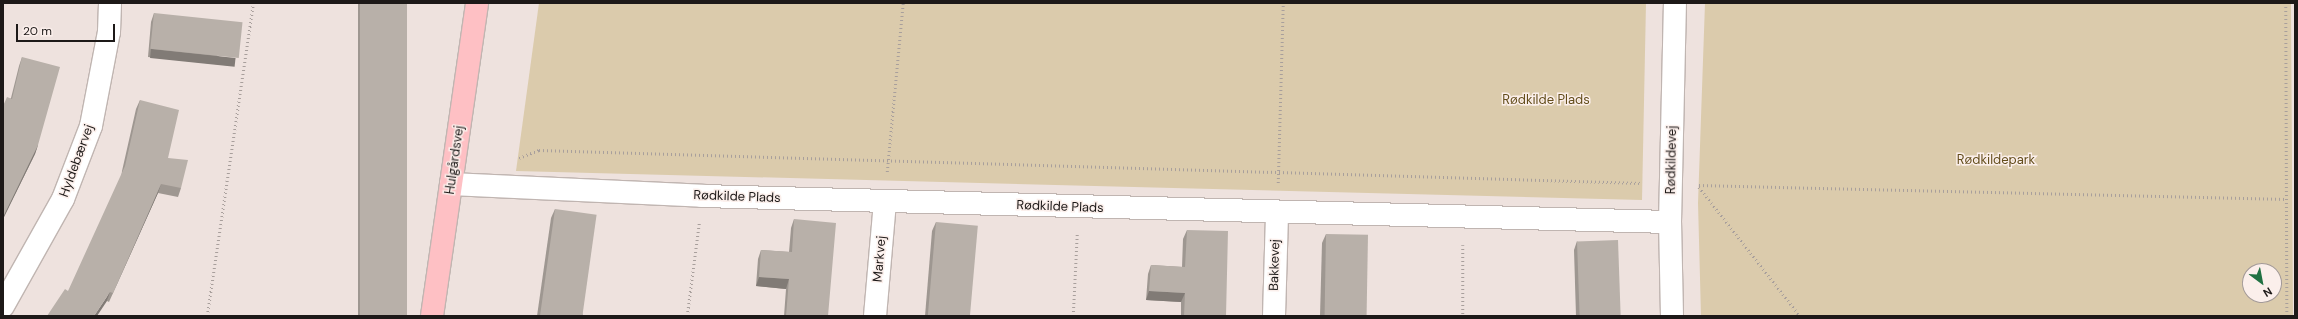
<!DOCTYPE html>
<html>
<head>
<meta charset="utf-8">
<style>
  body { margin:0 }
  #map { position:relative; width:2298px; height:319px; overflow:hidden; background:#eee2de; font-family:"DM Sans",sans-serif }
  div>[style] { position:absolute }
  .green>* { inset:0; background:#dbcbac }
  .path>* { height:2.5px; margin-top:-1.25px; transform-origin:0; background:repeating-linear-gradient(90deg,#a89f9c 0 1px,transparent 0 4px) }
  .roads { filter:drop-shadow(1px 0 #c0b5b1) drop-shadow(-1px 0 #c0b5b1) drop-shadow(0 1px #c0b5b1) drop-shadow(0 -1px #c0b5b1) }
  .minor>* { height:22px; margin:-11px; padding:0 11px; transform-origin:11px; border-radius:11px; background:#fff }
  .major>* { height:22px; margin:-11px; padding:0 11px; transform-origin:11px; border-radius:11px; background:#fec0c4 }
  .wall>* { inset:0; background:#9e9791; transform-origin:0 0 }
  .shaded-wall>* { inset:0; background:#817b76; transform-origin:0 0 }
  .building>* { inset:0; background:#b8b0a9; transform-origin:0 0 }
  span { translate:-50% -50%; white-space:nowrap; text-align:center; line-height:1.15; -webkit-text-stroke:3px #fbefeb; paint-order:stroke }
  .park-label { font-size:13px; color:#634d1b }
  .street-label { font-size:13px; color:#1d1918 }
  .frame { position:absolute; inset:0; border:4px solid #1d1918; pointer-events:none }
  .north { position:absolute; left:2242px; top:263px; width:40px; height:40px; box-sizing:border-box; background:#fbefeb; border:1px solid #a29997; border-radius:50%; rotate:148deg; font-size:11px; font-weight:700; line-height:16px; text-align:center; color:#1d1918 }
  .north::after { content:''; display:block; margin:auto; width:14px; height:18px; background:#217142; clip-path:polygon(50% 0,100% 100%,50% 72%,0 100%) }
  .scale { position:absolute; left:16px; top:24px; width:99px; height:18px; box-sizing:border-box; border:2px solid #1d1918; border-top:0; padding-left:5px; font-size:12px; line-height:14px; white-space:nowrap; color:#1d1918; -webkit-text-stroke:3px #fbefeb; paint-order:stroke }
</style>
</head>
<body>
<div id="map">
  <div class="green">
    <i style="clip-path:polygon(539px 3px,1646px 3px,1642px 200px,516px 171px)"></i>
    <i style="clip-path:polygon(evenodd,1705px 3px,2291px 3px,2293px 316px,1701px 316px,1698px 203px,1705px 3px,2250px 271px,2274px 271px,2274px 295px,2250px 295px,2250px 271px)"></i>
  </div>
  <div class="path">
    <i style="left:2286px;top:3px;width:313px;rotate:89.8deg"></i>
    <i style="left:519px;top:158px;width:22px;rotate:-22deg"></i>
    <i style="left:539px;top:150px;width:1103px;rotate:1.71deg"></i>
    <i style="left:887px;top:172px;width:170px;rotate:-84.6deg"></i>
    <i style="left:1278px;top:183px;width:180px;rotate:-88.4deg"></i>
    <i style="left:1699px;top:185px;width:588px;rotate:1.36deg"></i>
    <i style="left:1699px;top:187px;width:164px;rotate:51.9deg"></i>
    <i style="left:1463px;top:245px;width:71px;rotate:90deg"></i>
    <i style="left:207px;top:316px;width:316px;rotate:-81.6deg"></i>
    <i style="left:687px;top:316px;width:94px;rotate:-82.6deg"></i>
    <i style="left:1073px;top:316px;width:82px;rotate:-87.2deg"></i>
  </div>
  <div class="roads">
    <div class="minor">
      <i style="left:451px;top:184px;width:251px;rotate:2.7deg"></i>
      <i style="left:702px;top:196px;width:968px;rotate:1.54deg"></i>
      <i style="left:3px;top:306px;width:123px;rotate:-60.7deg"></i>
      <i style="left:63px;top:199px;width:78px;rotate:-69deg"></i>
      <i style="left:91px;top:126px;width:96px;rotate:-79.2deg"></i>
      <i style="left:109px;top:32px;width:29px;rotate:-88deg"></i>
      <i style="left:875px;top:316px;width:114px;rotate:-85deg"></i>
      <i style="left:1274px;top:316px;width:102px;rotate:-88.3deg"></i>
      <i style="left:1672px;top:316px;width:94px;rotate:-91.2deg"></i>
      <i style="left:1670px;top:222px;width:219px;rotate:-88.7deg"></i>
    </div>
    <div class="major">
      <i style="left:432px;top:316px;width:316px;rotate:-81.8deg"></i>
    </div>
  </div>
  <div class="wall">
    <i style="left:358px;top:3px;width:49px;height:316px"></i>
    <i style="clip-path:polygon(154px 13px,233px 66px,148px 57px,151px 22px)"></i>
    <i style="clip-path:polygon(22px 57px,38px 145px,35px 154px,3px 219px,3px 106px,11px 98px,19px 66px)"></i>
    <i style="clip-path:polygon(140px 100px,168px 158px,181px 188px,178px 197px,158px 193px,109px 302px,107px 301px,122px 171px,136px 109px)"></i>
    <i style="clip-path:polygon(555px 209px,583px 316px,537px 316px,551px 218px)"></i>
    <i style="clip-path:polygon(794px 219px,828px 316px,784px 316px,786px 289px,756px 286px,758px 259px,761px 250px,789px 252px,791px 228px)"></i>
    <i style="clip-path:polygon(936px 222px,970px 316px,925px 316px,932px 231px)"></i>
    <i style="clip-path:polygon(1187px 230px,1226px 316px,1181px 316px,1181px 302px,1146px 300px,1148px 274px,1151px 265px,1182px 267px,1183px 239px)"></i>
    <i style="clip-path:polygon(1326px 234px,1365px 316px,1320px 316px,1322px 243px)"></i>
    <i style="clip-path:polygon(1577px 241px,1620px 316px,1576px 316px,1574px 250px)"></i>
  </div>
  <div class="shaded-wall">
    <i style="left:151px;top:49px;width:85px;height:9px;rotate:6deg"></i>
    <i style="clip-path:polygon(38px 145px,35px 154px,3px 219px,3px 217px)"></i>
    <i style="clip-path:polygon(161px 184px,158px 193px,109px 302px,113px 293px)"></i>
    <i style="clip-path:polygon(759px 277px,789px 279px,786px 289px,756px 286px)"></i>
    <i style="clip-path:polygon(1149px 291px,1185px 293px,1181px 302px,1146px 300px)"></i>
    <i style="clip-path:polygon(110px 292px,107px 301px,97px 316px,94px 316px)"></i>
  </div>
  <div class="building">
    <i style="left:360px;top:3px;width:47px;height:316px"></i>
    <i style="left:154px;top:13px;width:89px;height:36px;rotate:6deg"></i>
    <i style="clip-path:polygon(22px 57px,60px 67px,38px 145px,3px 217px,3px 106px,7px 97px,12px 99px)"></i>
    <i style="clip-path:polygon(140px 100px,179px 110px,168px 158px,188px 160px,181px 188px,161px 184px,113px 293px,110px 292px,94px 316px,47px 316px,65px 289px,68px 291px,125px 166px)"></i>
    <i style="left:555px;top:209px;width:42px;height:108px;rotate:8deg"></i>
    <i style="clip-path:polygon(794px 219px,836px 223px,828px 316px,786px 316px,789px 279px,759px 277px,761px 250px,792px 252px)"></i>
    <i style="left:936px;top:222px;width:42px;height:94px;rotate:5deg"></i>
    <i style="clip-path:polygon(1187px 230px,1228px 231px,1226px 316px,1184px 316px,1185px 293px,1149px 291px,1151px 265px,1185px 267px)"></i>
    <i style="left:1326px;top:234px;width:42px;height:82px;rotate:1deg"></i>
    <i style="left:1618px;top:240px;width:76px;height:41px;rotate:88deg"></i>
  </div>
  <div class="park-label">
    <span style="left:1546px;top:100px">Rødkilde Plads</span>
    <span style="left:1996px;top:160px">Rødkildepark</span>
  </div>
  <div class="street-label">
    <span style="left:455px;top:160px;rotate:-82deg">Hulgårdsvej</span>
    <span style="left:1672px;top:160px;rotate:-89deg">Rødkildevej</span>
    <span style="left:77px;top:161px;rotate:-70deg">Hyldebærvej</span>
    <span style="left:737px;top:197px;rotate:2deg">Rødkilde Plads</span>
    <span style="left:1060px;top:207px;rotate:2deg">Rødkilde Plads</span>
    <span style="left:880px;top:259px;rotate:-85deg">Markvej</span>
    <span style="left:1275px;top:265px;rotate:-88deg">Bakkevej</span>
  </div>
  <div class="frame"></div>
  <div class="north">N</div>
  <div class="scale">20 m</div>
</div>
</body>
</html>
